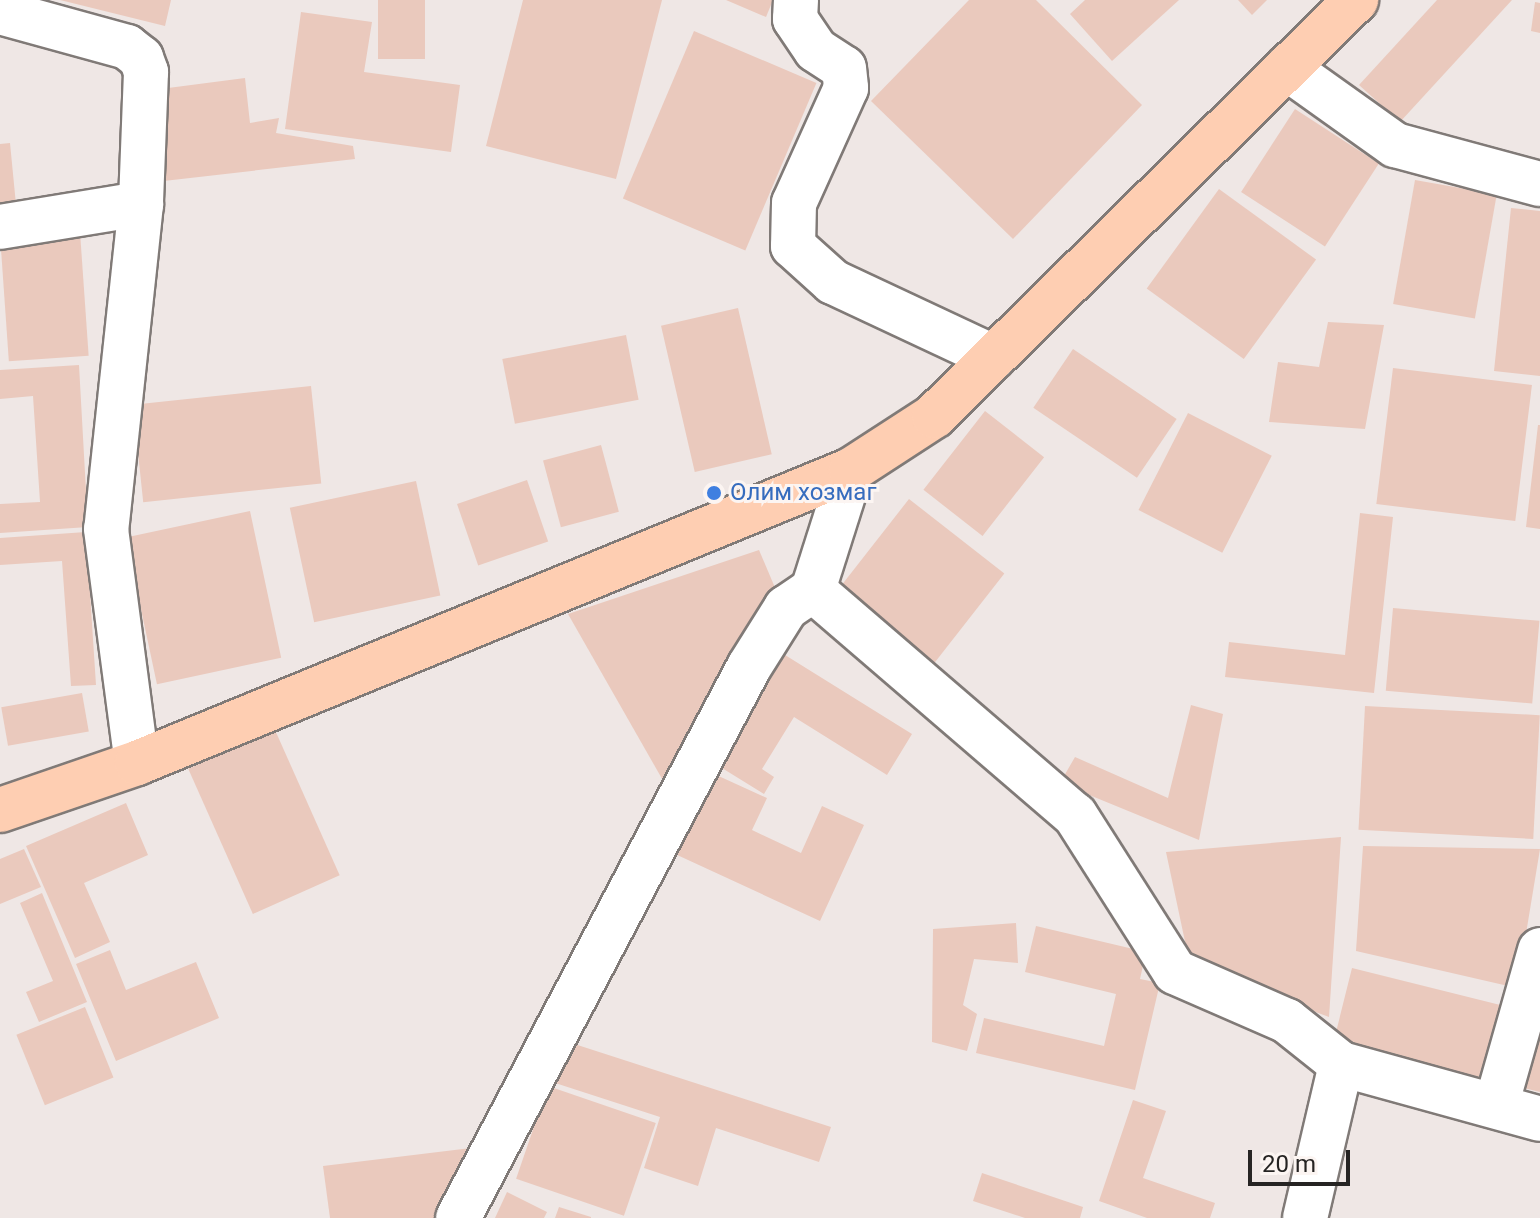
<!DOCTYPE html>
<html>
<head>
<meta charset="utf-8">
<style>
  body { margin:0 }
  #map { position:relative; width:1540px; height:1218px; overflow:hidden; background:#efe7e5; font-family:Roboto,sans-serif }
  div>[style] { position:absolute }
  .building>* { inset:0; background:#eac9bd; transform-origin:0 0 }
  .roads { filter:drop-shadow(2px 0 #807a77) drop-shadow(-2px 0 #807a77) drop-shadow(0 2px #807a77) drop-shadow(0 -2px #807a77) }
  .minor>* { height:44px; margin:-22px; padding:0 22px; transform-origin:22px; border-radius:22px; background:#fff }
  .major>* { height:44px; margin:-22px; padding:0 22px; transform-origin:22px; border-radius:22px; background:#feceb2 }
  .dots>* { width:22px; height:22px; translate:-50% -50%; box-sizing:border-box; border:4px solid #fcf5f2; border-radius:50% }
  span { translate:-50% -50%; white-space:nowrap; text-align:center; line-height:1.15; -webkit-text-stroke:6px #fcf5f2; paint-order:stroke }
  .shop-label { font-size:24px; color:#366cbe }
  .left { translate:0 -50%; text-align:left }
  .scale { position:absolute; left:1248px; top:1150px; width:102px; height:36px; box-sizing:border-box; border:4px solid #262423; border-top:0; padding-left:10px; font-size:24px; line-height:28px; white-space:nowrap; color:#262423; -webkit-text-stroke:6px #fcf5f2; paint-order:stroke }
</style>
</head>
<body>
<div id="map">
  <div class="building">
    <i style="clip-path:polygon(60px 0,171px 0,165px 26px)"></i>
    <i style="left:378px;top:0;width:47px;height:59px"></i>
    <i style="clip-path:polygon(523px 0,662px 0,616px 179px,486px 146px)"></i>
    <i style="clip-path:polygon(726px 0,773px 0,766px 17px)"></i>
    <i style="clip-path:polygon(969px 0,1036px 0,1142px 105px,1013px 239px,871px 101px)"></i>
    <i style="clip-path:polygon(1085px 0,1179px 0,1112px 61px,1070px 14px)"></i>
    <i style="clip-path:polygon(1238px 0,1267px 0,1252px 15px)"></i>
    <i style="clip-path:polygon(1437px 0,1512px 0,1400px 122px,1359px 85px)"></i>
    <i style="clip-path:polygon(1535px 2px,1540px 3px,1540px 33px,1531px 31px)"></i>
    <i style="clip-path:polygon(301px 12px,372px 22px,364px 72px,460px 85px,451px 152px,285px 129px)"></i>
    <i style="left:694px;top:31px;width:133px;height:182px;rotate:23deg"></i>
    <i style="clip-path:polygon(245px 78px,250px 123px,279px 118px,276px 133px,353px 146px,355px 159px,155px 182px,145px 91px)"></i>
    <i style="left:1295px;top:109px;width:100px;height:99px;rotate:33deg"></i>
    <i style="clip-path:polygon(10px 143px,17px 215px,0 216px,0 144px)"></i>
    <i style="left:1415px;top:180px;width:83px;height:126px;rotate:10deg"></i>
    <i style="left:1219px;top:189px;width:120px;height:123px;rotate:36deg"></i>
    <i style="clip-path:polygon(1511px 208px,1540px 211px,1540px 376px,1494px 371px)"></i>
    <i style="left:80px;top:232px;width:124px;height:80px;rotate:86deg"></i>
    <i style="left:738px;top:308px;width:150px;height:79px;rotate:77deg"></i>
    <i style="clip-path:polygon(1328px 322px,1384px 325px,1365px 429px,1269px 422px,1278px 362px,1319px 367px)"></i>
    <i style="left:626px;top:335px;width:66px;height:126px;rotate:79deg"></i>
    <i style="left:1073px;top:349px;width:125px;height:71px;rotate:34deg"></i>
    <i style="clip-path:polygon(79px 365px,88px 527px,0 533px,0 504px,40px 502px,33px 396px,0 399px,0 370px)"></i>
    <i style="left:1393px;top:368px;width:140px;height:137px;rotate:7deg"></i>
    <i style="left:311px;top:386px;width:98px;height:179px;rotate:84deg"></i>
    <i style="left:985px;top:411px;width:75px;height:100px;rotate:38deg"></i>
    <i style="left:1188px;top:413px;width:94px;height:109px;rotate:27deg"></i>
    <i style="clip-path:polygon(1538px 425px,1540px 425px,1540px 529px,1526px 527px)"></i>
    <i style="left:601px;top:445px;width:69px;height:60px;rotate:75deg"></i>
    <i style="left:527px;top:480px;width:65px;height:74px;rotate:71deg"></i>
    <i style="left:416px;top:481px;width:117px;height:129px;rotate:78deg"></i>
    <i style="left:909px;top:499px;width:121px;height:114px;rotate:38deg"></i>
    <i style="left:250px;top:511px;width:150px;height:127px;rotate:78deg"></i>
    <i style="clip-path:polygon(1360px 513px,1393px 517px,1374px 693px,1225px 677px,1229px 642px,1345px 655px)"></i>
    <i style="clip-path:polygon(86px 532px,96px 685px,71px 686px,62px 561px,0 565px,0 538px)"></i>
    <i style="clip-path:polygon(759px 550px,776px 590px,665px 784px,568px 614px)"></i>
    <i style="left:1393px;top:608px;width:147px;height:83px;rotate:5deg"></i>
    <i style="clip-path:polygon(777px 650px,912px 734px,887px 775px,794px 717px,762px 769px,774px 777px,764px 794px,709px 760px)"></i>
    <i style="left:82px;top:693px;width:39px;height:82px;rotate:80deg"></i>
    <i style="clip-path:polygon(1191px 705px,1223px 714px,1199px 840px,1060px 783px,1075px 757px,1168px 798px)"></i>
    <i style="left:1365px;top:706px;width:175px;height:124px;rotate:3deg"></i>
    <i style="left:275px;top:730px;width:159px;height:95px;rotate:66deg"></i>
    <i style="clip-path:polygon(712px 773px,767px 798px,752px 830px,801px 853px,822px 806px,864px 825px,820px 921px,675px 854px)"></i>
    <i style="clip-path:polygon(126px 803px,148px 855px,84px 883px,110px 942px,75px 958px,26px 846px)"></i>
    <i style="clip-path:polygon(1341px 837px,1329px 1017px,1190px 965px,1166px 852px)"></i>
    <i style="clip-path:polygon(1363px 846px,1540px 849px,1517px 988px,1356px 951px)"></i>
    <i style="clip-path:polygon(24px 849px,41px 887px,0 904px,0 859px)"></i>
    <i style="clip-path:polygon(42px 893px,87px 1002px,39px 1022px,26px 992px,53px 981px,20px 903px)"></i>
    <i style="clip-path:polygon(1016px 923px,1018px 963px,974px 959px,963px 1005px,977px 1014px,967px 1051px,932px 1042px,933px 929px)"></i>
    <i style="clip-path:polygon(1036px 926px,1146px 952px,1140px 979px,1160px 983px,1135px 1090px,976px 1053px,984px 1018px,1104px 1046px,1116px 994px,1025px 972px)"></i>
    <i style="clip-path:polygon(110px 950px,126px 990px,196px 962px,219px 1018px,116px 1061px,76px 964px)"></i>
    <i style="left:1352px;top:968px;width:159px;height:75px;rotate:14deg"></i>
    <i style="left:85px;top:1007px;width:76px;height:74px;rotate:68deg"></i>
    <i style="clip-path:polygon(1540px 1012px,1540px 1092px,1520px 1087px)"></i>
    <i style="clip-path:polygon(562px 1040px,831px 1127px,819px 1162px,716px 1128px,698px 1186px,644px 1168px,660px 1117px,549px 1081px)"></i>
    <i style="left:548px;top:1086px;width:114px;height:98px;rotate:19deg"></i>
    <i style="clip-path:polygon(1133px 1100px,1166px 1111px,1143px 1178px,1215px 1203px,1210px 1218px,1147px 1218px,1099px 1201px)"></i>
    <i style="clip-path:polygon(471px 1148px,444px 1218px,330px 1218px,323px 1166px)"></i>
    <i style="clip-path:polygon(982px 1173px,1083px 1207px,1080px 1218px,1025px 1218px,973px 1201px)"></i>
    <i style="clip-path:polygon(507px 1192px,547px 1212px,544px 1218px,495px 1218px)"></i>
    <i style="clip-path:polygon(559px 1207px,591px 1217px,591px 1218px,555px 1218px)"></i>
  </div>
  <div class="roads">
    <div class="minor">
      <i style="left:796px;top:0;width:19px;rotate:93deg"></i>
      <i style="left:795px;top:19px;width:37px;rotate:56deg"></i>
      <i style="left:816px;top:50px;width:33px;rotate:33deg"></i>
      <i style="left:844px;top:68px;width:20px;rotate:84deg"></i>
      <i style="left:846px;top:88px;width:126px;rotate:114.3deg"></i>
      <i style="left:794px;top:203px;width:43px;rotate:91.3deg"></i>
      <i style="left:793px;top:246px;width:54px;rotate:42deg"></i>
      <i style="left:833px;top:282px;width:177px;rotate:25.1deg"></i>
      <i style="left:0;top:12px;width:132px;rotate:15.4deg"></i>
      <i style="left:127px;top:47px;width:18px;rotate:38deg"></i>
      <i style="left:141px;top:58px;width:15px;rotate:70deg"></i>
      <i style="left:146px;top:72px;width:132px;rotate:92.2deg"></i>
      <i style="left:141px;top:204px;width:327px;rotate:96.1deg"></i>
      <i style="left:106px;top:529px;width:236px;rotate:82.5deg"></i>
      <i style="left:1287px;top:68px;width:133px;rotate:35.5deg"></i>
      <i style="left:1395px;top:145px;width:150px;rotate:15.1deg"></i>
      <i style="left:0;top:227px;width:143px;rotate:-9.3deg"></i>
      <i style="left:851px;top:470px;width:126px;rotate:107.6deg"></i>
      <i style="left:813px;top:590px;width:345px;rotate:40.7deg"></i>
      <i style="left:1075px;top:815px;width:186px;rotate:57.5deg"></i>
      <i style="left:1175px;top:972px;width:122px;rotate:23.6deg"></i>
      <i style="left:1287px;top:1021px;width:69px;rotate:38.5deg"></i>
      <i style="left:1341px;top:1064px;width:206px;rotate:15.4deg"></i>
      <i style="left:1496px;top:1106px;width:162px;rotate:-74.2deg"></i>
      <i style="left:458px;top:1218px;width:623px;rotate:-62.16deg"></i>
      <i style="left:749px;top:667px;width:70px;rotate:-57.9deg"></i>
      <i style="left:786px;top:608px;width:32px;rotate:-34deg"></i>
      <i style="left:1305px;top:1218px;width:158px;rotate:-76.8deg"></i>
    </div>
    <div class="major">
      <i style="left:0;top:810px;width:145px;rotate:-18.9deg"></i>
      <i style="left:137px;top:763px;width:772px;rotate:-22.31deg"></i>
      <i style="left:851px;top:470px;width:99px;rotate:-33deg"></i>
      <i style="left:934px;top:416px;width:593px;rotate:-44.59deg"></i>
    </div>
  </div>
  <div class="dots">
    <i style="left:714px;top:493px;background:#3f7fe0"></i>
  </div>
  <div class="shop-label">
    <span class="left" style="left:730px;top:493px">Олим хозмаг</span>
  </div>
  <div class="scale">20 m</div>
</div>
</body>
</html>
